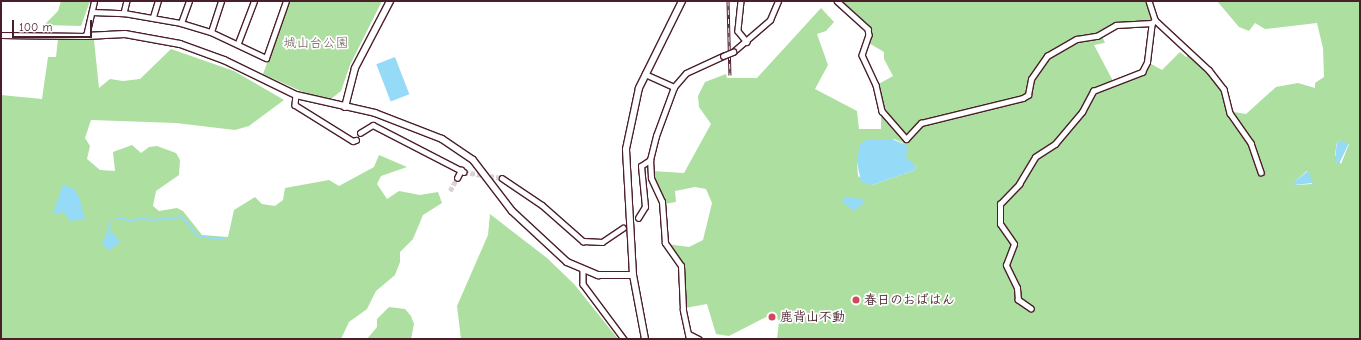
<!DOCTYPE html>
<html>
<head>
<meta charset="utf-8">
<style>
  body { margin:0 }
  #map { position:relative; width:1361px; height:340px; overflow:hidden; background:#fff; font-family:"Comic Neue","Klee One",sans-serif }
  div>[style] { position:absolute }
  .green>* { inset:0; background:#acdfa0 }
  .water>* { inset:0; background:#95daf7; transform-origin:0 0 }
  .stream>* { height:1.5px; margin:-0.75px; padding:0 0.75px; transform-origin:0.75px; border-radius:0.75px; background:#95daf7 }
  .minor-tunnel>* { height:4.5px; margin-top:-2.25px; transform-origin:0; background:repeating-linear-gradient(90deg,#dbd2d5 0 4.5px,transparent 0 6.5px) }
  .roads { filter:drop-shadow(1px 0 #4a1f2b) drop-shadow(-1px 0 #4a1f2b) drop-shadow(0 1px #4a1f2b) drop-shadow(0 -1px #4a1f2b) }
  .minor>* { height:4.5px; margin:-2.25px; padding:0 2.25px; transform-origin:2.25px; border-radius:2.25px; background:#fff }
  .tertiary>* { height:6px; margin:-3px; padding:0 3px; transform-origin:3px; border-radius:3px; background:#fff }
  .rail>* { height:3px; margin-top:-1.5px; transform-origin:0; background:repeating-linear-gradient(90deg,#fff 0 4.5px,#4a1f2b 0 9px); box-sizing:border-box; border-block:1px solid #4a1f2b }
  .bridges { filter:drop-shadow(1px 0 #4a1f2b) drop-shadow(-1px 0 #4a1f2b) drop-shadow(0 1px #4a1f2b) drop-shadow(0 -1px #4a1f2b) }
  .minor-bridge>* { height:4.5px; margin:-2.25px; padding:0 2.25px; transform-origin:2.25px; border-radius:2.25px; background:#fff }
  .dots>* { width:11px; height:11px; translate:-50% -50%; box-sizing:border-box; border:2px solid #fff; border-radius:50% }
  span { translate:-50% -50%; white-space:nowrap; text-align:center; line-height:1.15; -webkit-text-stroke:3.5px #fff; paint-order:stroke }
  .park-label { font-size:13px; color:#67594e }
  .poi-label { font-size:13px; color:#4a1f2b; font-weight:700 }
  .left { translate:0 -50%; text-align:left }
  .frame { position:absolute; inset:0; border:2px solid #4a1f2b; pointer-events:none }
  .scale { position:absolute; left:12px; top:20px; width:80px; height:18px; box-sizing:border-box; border:2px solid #4a1f2b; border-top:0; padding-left:5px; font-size:12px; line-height:14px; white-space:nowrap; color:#4a1f2b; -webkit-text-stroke:3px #fff; paint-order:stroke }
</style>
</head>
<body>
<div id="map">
  <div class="green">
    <i style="clip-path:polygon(61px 1px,90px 1px,81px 26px,44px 25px,58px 11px)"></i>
    <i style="clip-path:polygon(290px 1px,382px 1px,350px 65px,341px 91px,331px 99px,305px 93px,263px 74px)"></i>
    <i style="clip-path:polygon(838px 1px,1147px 1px,1153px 20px,1116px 24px,1101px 34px,1080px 37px,1049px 52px,1030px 79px,1027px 94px,921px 123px,906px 137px,883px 111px,877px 85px,893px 76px,884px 59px,884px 52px,867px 42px,870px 35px,853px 11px)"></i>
    <i style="clip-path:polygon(evenodd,1217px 1px,1360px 1px,1360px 339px,777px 339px,779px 321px,774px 313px,729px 336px,716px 334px,707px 304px,685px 308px,682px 262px,667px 244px,689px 247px,703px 240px,712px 203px,706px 189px,695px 187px,675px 191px,676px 202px,664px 204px,652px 171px,684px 173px,711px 124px,699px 107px,698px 96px,705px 82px,726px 74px,727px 78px,757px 78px,821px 8px,834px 22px,826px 31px,817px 34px,828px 65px,815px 89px,857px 111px,859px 129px,881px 129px,881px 112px,906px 141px,922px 124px,1024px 100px,1047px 57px,1077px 40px,1102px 36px,1105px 43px,1094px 45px,1113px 81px,1140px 71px,1146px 61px,1162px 70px,1180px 52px,1186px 57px,1190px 54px,1220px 79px,1234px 112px,1246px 114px,1276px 87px,1298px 83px,1315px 88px,1315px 83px,1324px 77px,1323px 48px,1317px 23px,1265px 29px,1255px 23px,1249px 31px,1239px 27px,1217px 1px,894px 139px,903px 143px,907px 161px,916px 166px,915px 170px,872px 185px,858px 176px,857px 162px,894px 139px,1217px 1px,1337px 141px,1349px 144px,1341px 164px,1335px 155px,1337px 141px,1217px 1px,1307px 171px,1312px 184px,1295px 185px,1295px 181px,1307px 171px)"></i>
    <i style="clip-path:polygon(58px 39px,94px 40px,99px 88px,110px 79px,123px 81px,140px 79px,171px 49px,234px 71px,284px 100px,249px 126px,235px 130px,176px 123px,91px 120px,85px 138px,90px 146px,87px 159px,100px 170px,115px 171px,113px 152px,132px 145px,141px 153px,149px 147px,157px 146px,176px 153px,180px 160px,179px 175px,156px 191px,153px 206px,159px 211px,177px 208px,183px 211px,202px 235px,228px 237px,234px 210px,255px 197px,262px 204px,275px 206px,283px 200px,285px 188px,329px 180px,339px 186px,374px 167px,379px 155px,407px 167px,381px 176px,377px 184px,387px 199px,399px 191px,420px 195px,438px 192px,442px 203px,423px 215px,413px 239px,400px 252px,400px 262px,395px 275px,376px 291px,367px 309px,349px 322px,341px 339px,1px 339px,1px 95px,42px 99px,48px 57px,56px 57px)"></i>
    <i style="clip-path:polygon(490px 214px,547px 258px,574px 284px,618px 339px,461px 339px,457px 306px,488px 235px)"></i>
    <i style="clip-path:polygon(389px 307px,405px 309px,411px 316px,414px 324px,411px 339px,367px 339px,377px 327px,377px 319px)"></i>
  </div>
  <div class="water">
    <i style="left:395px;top:57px;width:40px;height:20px;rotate:69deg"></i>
    <i style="clip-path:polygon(892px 139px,908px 146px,906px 157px,916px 166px,915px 170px,872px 185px,861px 182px,857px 162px,860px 144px,867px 140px)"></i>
    <i style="clip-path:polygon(1337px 141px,1349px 143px,1339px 164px,1335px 160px)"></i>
    <i style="clip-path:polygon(1308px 171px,1313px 183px,1294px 185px,1295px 181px)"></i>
    <i style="clip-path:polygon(63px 184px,74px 189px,79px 197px,85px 219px,70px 221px,64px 212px,53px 214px)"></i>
    <i style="clip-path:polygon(844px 197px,863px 199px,865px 202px,854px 211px,842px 202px)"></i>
    <i style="clip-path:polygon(112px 232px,120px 242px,110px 250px,102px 245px,107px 233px)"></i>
  </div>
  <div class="stream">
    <i style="left:117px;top:218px;width:18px;rotate:9deg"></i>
    <i style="left:135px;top:221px;width:7px;rotate:-27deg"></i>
    <i style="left:141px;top:218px;width:11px;rotate:10deg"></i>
    <i style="left:152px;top:220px;width:31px;rotate:-6deg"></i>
    <i style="left:183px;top:217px;width:24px;rotate:52deg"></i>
    <i style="left:198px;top:236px;width:26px;rotate:7deg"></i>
    <i style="left:107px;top:233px;width:11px;rotate:-68deg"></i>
  </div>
  <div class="minor-tunnel">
    <i style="left:464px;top:172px;width:38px;rotate:9deg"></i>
    <i style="left:450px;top:191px;width:15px;rotate:-62deg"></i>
  </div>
  <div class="roads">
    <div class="minor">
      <i style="left:127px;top:1px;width:12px;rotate:104deg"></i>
      <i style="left:124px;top:13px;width:58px;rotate:10deg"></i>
      <i style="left:181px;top:23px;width:31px;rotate:17deg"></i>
      <i style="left:211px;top:32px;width:61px;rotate:25.3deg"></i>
      <i style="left:266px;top:58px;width:60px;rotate:-70.7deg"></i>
      <i style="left:741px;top:1px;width:30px;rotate:96deg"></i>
      <i style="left:738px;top:31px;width:14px;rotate:51deg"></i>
      <i style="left:837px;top:1px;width:42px;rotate:42.1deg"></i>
      <i style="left:868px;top:29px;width:6px;rotate:81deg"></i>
      <i style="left:869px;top:35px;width:21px;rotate:109deg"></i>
      <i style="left:862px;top:55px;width:33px;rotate:65deg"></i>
      <i style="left:876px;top:85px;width:27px;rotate:77deg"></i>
      <i style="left:882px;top:111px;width:37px;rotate:49deg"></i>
      <i style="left:906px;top:139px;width:22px;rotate:-47deg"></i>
      <i style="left:921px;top:123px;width:105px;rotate:-13.8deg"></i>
      <i style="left:1023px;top:98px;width:6px;rotate:-31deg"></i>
      <i style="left:1028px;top:95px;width:16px;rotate:-79deg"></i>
      <i style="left:1031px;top:79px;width:28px;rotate:-55deg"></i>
      <i style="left:1047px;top:56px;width:34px;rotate:-30deg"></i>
      <i style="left:1077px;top:39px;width:20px;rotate:-9deg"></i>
      <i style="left:1097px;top:36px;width:22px;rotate:-30deg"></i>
      <i style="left:1116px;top:25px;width:36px;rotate:-3deg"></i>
      <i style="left:1152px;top:23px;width:4px;rotate:-45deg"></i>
      <i style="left:1149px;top:1px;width:20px;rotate:72deg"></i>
      <i style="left:1155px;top:20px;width:74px;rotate:42.8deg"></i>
      <i style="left:1209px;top:70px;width:24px;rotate:52deg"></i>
      <i style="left:1224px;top:89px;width:25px;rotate:76deg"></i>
      <i style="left:1230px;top:113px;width:37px;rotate:55deg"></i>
      <i style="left:1251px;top:143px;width:31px;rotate:71deg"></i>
      <i style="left:92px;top:12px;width:32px;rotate:2deg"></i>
      <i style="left:153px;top:17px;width:17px;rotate:-73deg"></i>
      <i style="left:181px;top:23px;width:23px;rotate:-70deg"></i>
      <i style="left:211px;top:32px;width:33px;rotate:-72deg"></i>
      <i style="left:1px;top:35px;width:85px;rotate:0.7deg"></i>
      <i style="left:86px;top:36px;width:36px;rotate:-77deg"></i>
      <i style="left:238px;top:43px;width:45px;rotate:-69.1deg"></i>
      <i style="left:733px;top:52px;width:49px;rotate:-40.9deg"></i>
      <i style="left:770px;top:20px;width:21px;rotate:-67deg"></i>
      <i style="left:645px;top:74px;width:32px;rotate:24deg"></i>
      <i style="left:296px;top:95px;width:10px;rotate:96deg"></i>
      <i style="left:295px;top:105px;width:68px;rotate:31.8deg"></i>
      <i style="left:353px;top:141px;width:3px;rotate:-18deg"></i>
      <i style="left:360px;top:133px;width:15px;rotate:-32deg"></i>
      <i style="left:373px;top:125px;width:102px;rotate:27.3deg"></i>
      <i style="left:457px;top:178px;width:9px;rotate:-63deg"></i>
      <i style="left:502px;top:178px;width:48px;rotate:34deg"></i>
      <i style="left:542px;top:205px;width:55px;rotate:41.3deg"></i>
      <i style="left:583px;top:241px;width:19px;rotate:3deg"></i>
      <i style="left:602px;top:242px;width:25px;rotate:-34deg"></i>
      <i style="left:638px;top:218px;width:13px;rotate:-58deg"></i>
      <i style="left:645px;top:207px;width:41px;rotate:-95.6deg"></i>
      <i style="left:641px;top:166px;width:11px;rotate:-34deg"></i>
      <i style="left:583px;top:271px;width:13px;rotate:90deg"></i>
      <i style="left:583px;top:284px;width:69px;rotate:53.3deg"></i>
      <i style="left:1031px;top:309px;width:16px;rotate:-145deg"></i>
      <i style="left:1018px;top:300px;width:12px;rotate:-95deg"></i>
      <i style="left:1017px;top:288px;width:25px;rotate:-116deg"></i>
      <i style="left:1006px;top:265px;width:22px;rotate:-69deg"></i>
      <i style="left:1014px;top:244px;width:24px;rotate:-125deg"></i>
      <i style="left:1000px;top:224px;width:20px;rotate:-90deg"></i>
      <i style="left:1000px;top:204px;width:28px;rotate:-46deg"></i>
      <i style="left:1019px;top:184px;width:31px;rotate:-59deg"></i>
      <i style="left:1035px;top:157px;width:24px;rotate:-33deg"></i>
      <i style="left:1055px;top:144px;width:42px;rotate:-49.8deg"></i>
      <i style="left:1082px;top:112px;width:24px;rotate:-62deg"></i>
      <i style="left:1093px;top:91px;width:53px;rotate:-21.2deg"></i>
      <i style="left:1142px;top:72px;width:11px;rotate:-63deg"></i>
      <i style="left:1147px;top:62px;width:39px;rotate:-83deg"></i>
      <i style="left:689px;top:334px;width:11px;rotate:27deg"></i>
      <i style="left:689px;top:339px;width:30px;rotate:-102deg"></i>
      <i style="left:683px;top:310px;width:44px;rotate:-92.6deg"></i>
      <i style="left:681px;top:266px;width:28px;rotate:-125deg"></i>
      <i style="left:665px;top:243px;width:41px;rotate:-94.2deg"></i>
      <i style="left:662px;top:202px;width:26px;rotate:-115deg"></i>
      <i style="left:651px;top:178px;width:18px;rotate:-93deg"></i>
      <i style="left:650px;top:160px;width:25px;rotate:-76deg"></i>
      <i style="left:656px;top:136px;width:52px;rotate:-69.8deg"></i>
      <i style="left:674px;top:87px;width:18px;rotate:-49deg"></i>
      <i style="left:686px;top:73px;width:41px;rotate:-24.7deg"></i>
    </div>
    <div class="tertiary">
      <i style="left:86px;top:36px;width:39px;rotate:-3deg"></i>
      <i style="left:125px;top:34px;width:56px;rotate:10.3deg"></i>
      <i style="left:180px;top:44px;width:47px;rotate:20deg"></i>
      <i style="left:224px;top:60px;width:80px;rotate:25.9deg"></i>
      <i style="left:296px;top:95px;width:81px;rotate:12.8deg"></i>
      <i style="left:375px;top:113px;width:72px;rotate:21.2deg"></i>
      <i style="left:442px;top:139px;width:37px;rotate:34deg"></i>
      <i style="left:473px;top:160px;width:64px;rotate:52.6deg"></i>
      <i style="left:512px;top:211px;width:75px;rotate:42.8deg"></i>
      <i style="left:567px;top:262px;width:34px;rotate:23deg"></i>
      <i style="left:598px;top:275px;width:35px"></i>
      <i style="left:345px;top:107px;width:40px;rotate:-75.6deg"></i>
      <i style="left:355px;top:68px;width:76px;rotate:-62.4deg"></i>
      <i style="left:645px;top:339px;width:65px;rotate:-100.6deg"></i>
      <i style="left:633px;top:275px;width:126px;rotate:-93.2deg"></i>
      <i style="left:626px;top:149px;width:62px;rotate:-78deg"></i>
      <i style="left:639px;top:88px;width:97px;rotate:-63.7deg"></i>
    </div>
  </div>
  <div class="rail">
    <i style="left:728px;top:1px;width:74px;rotate:88.5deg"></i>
  </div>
  <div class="bridges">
    <div class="minor-bridge">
      <i style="left:723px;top:56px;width:11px;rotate:-22deg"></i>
    </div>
  </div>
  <div class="dots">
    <i style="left:856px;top:300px;background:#d1495b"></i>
    <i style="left:772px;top:317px;background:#d1495b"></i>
  </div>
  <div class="park-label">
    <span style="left:316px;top:43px">城山台公園</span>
  </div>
  <div class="poi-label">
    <span class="left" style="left:864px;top:300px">春日のおばはん</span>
    <span class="left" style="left:780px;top:317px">鹿背山不動</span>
  </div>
  <div class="frame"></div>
  <div class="scale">100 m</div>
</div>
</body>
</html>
